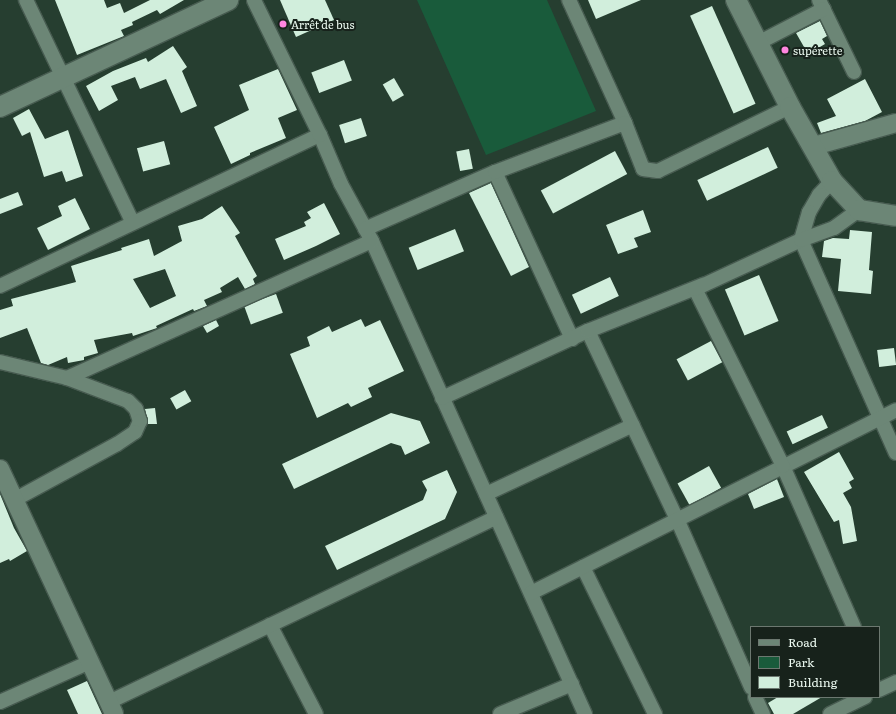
<!DOCTYPE html>
<html>
<head>
<meta charset="utf-8">
<style>
  body { margin:0 }
  #map { position:relative; width:896px; height:714px; overflow:hidden; background:#263e30; font-family:Literata,serif }
  div>[style] { position:absolute }
  .green>* { inset:0; background:#195b3b }
  .building>* { inset:0; background:#d1eedc; transform-origin:0 0 }
  .roads { filter:drop-shadow(1px 0 #475b50) drop-shadow(-1px 0 #475b50) drop-shadow(0 1px #475b50) drop-shadow(0 -1px #475b50) }
  .minor>* { height:14px; margin:-7px; padding:0 7px; transform-origin:7px; border-radius:7px; background:#6c8676 }
  .tertiary>* { height:18px; margin:-9px; padding:0 9px; transform-origin:9px; border-radius:9px; background:#6c8676 }
  .secondary>* { height:20px; margin:-10px; padding:0 10px; transform-origin:10px; border-radius:10px; background:#6c8676 }
  .dots>* { width:11px; height:11px; translate:-50% -50%; box-sizing:border-box; border:2px solid #17221b; border-radius:50% }
  span { translate:-50% -50%; white-space:nowrap; text-align:center; line-height:1.15; -webkit-text-stroke:4px #17221b; paint-order:stroke }
  .poi-label { font-size:11px; color:#ebf9f0 }
  .left { translate:0 -50%; text-align:left }
  .legend { position:absolute; left:750px; top:626px; width:130px; height:72px; box-sizing:border-box; background:#17221b; border:1px solid #6c7870; margin:0; padding:5px 7px; list-style:none; font-size:12px; color:#ebf9f0 }
  .legend li { display:flex; align-items:center; gap:8px; height:20px }
  .legend b { width:20px; border:1px solid #6c7870 }
</style>
</head>
<body>
<div id="map">
  <div class="green">
    <i style="clip-path:polygon(417px 0,547px 0,596px 111px,486px 155px)"></i>
  </div>
  <div class="building">
    <i style="clip-path:polygon(55px 0,104px 0,107px 8px,120px 3px,124px 13px,150px 0,184px 0,160px 14px,157px 10px,132px 22px,133px 25px,121px 30px,124px 36px,77px 55px)"></i>
    <i style="clip-path:polygon(280px 0,325px 0,334px 20px,296px 37px)"></i>
    <i style="clip-path:polygon(588px 0,641px 0,596px 19px)"></i>
    <i style="left:712px;top:6px;width:107px;height:24px;rotate:66deg"></i>
    <i style="clip-path:polygon(820px 21px,827px 36px,822px 39px,825px 44px,808px 54px,796px 33px)"></i>
    <i style="clip-path:polygon(173px 46px,187px 67px,182px 71px,197px 106px,181px 113px,166px 79px,140px 89px,135px 77px,111px 86px,118px 100px,99px 111px,86px 86px,113px 71px,146px 58px,148px 62px)"></i>
    <i style="left:344px;top:60px;width:22px;height:35px;rotate:69deg"></i>
    <i style="clip-path:polygon(278px 69px,297px 110px,278px 118px,286px 138px,250px 153px,250px 155px,231px 164px,214px 127px,249px 110px,239px 85px)"></i>
    <i style="left:394px;top:78px;width:20px;height:13px;rotate:60deg"></i>
    <i style="clip-path:polygon(865px 79px,882px 112px,865px 121px,821px 133px,817px 123px,836px 116px,827px 99px)"></i>
    <i style="clip-path:polygon(29px 109px,45px 139px,68px 130px,83px 176px,66px 182px,62px 171px,44px 177px,30px 132px,22px 136px,13px 118px)"></i>
    <i style="left:361px;top:118px;width:19px;height:23px;rotate:72deg"></i>
    <i style="left:164px;top:141px;width:24px;height:28px;rotate:75deg"></i>
    <i style="left:768px;top:147px;width:23px;height:78px;rotate:65deg"></i>
    <i style="left:469px;top:149px;width:20px;height:13px;rotate:79deg"></i>
    <i style="left:615px;top:151px;width:26px;height:84px;rotate:62deg"></i>
    <i style="clip-path:polygon(491px 183px,529px 267px,511px 276px,469px 193px)"></i>
    <i style="clip-path:polygon(18px 192px,23px 205px,0 214px,0 199px)"></i>
    <i style="clip-path:polygon(75px 198px,90px 229px,48px 250px,37px 228px,62px 216px,58px 206px)"></i>
    <i style="clip-path:polygon(324px 203px,340px 234px,316px 246px,284px 260px,275px 239px,306px 226px,304px 222px,311px 218px,307px 212px)"></i>
    <i style="clip-path:polygon(evenodd,222px 206px,240px 233px,235px 236px,257px 276px,253px 279px,255px 284px,245px 289px,238px 277px,220px 288px,222px 292px,204px 300px,207px 306px,194px 311px,193px 309px,156px 326px,157px 328px,133px 336px,132px 333px,94px 340px,98px 353px,84px 357px,84px 360px,68px 363px,67px 357px,48px 365px,41px 363px,27px 328px,0 338px,0 310px,13px 306px,11px 299px,76px 282px,71px 266px,122px 250px,121px 248px,149px 239px,154px 256px,182px 241px,178px 226px,202px 219px,222px 206px,165px 269px,176px 296px,150px 308px,133px 279px,165px 269px)"></i>
    <i style="clip-path:polygon(643px 210px,651px 232px,634px 238px,638px 247px,618px 254px,606px 225px)"></i>
    <i style="left:455px;top:229px;width:24px;height:50px;rotate:68deg"></i>
    <i style="clip-path:polygon(850px 230px,872px 232px,869px 270px,873px 271px,871px 294px,838px 291px,841px 259px,822px 257px,824px 241px,833px 238px,849px 239px)"></i>
    <i style="left:759px;top:275px;width:50px;height:37px;rotate:67deg"></i>
    <i style="left:610px;top:277px;width:21px;height:42px;rotate:65deg"></i>
    <i style="left:276px;top:294px;width:20px;height:34px;rotate:70deg"></i>
    <i style="clip-path:polygon(361px 319px,365px 327px,380px 320px,404px 371px,368px 388px,372px 397px,351px 407px,348px 403px,317px 418px,290px 354px,310px 346px,307px 337px,329px 326px,332px 332px)"></i>
    <i style="clip-path:polygon(216px 320px,219px 326px,207px 333px,203px 326px)"></i>
    <i style="left:711px;top:341px;width:24px;height:39px;rotate:62deg"></i>
    <i style="left:894px;top:348px;width:17px;height:17px;rotate:83deg"></i>
    <i style="left:185px;top:390px;width:13px;height:17px;rotate:61deg"></i>
    <i style="clip-path:polygon(155px 408px,157px 424px,148px 424px,145px 409px)"></i>
    <i style="clip-path:polygon(391px 413px,420px 421px,430px 443px,405px 455px,401px 446px,391px 443px,294px 489px,282px 464px)"></i>
    <i style="left:822px;top:415px;width:14px;height:39px;rotate:65deg"></i>
    <i style="clip-path:polygon(839px 452px,854px 479px,849px 482px,852px 488px,843px 493px,851px 507px,857px 541px,843px 544px,839px 520px,834px 522px,804px 472px)"></i>
    <i style="left:709px;top:466px;width:25px;height:36px;rotate:61deg"></i>
    <i style="clip-path:polygon(447px 470px,457px 492px,445px 519px,337px 570px,325px 546px,423px 500px,427px 490px,422px 481px)"></i>
    <i style="clip-path:polygon(777px 479px,784px 497px,754px 509px,748px 494px)"></i>
    <i style="clip-path:polygon(0 494px,14px 528px,27px 551px,10px 561px,9px 559px,0 563px)"></i>
    <i style="clip-path:polygon(87px 681px,102px 714px,78px 714px,67px 690px)"></i>
    <i style="clip-path:polygon(778px 697px,822px 697px,793px 714px,774px 714px,768px 703px)"></i>
  </div>
  <div class="roads">
    <div class="minor">
      <i style="left:26px;top:0;width:247px;rotate:64.4deg"></i>
      <i style="left:569px;top:0;width:135px;rotate:65.5deg"></i>
      <i style="left:819px;top:0;width:80px;rotate:64.1deg"></i>
      <i style="left:758px;top:43px;width:74px;rotate:-27.3deg"></i>
      <i style="left:320px;top:135px;width:53px;rotate:66.8deg"></i>
      <i style="left:341px;top:184px;width:65px;rotate:61.5deg"></i>
      <i style="left:372px;top:241px;width:519px;rotate:65.76deg"></i>
      <i style="left:495px;top:172px;width:184px;rotate:65.2deg"></i>
      <i style="left:832px;top:181px;width:19px;rotate:133deg"></i>
      <i style="left:819px;top:195px;width:20px;rotate:120deg"></i>
      <i style="left:809px;top:212px;width:29px;rotate:106deg"></i>
      <i style="left:801px;top:240px;width:233px;rotate:66deg"></i>
      <i style="left:365px;top:229px;width:142px;rotate:-23.7deg"></i>
      <i style="left:495px;top:172px;width:139px;rotate:-20.7deg"></i>
      <i style="left:625px;top:123px;width:49px;rotate:68.6deg"></i>
      <i style="left:643px;top:169px;width:15px;rotate:8deg"></i>
      <i style="left:658px;top:171px;width:147px;rotate:-25.9deg"></i>
      <i style="left:0;top:286px;width:354px;rotate:-25.3deg"></i>
      <i style="left:320px;top:135px;width:150px;rotate:-116.1deg"></i>
      <i style="left:588px;top:331px;width:208px;rotate:64.7deg"></i>
      <i style="left:677px;top:519px;width:184px;rotate:66.2deg"></i>
      <i style="left:0;top:362px;width:69px;rotate:13.4deg"></i>
      <i style="left:67px;top:378px;width:65px;rotate:20.7deg"></i>
      <i style="left:128px;top:401px;width:11px;rotate:45deg"></i>
      <i style="left:136px;top:409px;width:13px;rotate:72deg"></i>
      <i style="left:140px;top:421px;width:12px;rotate:114deg"></i>
      <i style="left:135px;top:432px;width:22px;rotate:146deg"></i>
      <i style="left:117px;top:444px;width:117px;rotate:151.5deg"></i>
      <i style="left:67px;top:378px;width:334px;rotate:-24.2deg"></i>
      <i style="left:442px;top:398px;width:161px;rotate:-24.7deg"></i>
      <i style="left:588px;top:331px;width:124px;rotate:-21.8deg"></i>
      <i style="left:486px;top:494px;width:162px;rotate:-25.1deg"></i>
      <i style="left:583px;top:567px;width:164px;rotate:63.9deg"></i>
      <i style="left:531px;top:593px;width:408px;rotate:-26.6deg"></i>
      <i style="left:270px;top:625px;width:100px;rotate:62.7deg"></i>
      <i style="left:854px;top:627px;width:176px;rotate:-113.8deg"></i>
      <i style="left:783px;top:466px;width:198px;rotate:-116.4deg"></i>
      <i style="left:695px;top:289px;width:117px;rotate:-24.8deg"></i>
      <i style="left:801px;top:240px;width:35px;rotate:-20deg"></i>
      <i style="left:834px;top:228px;width:31px;rotate:-36deg"></i>
      <i style="left:879px;top:690px;width:19px;rotate:-25deg"></i>
      <i style="left:755px;top:697px;width:19px;rotate:65deg"></i>
      <i style="left:0;top:702px;width:98px;rotate:-24deg"></i>
      <i style="left:109px;top:702px;width:429px;rotate:-25.5deg"></i>
      <i style="left:500px;top:714px;width:78px;rotate:-22.6deg"></i>
      <i style="left:830px;top:714px;width:39px;rotate:-26deg"></i>
    </div>
    <div class="tertiary">
      <i style="left:814px;top:146px;width:85px;rotate:-15.7deg"></i>
      <i style="left:0;top:469px;width:270px;rotate:65deg"></i>
    </div>
    <div class="secondary">
      <i style="left:736px;top:0;width:120px;rotate:63.2deg"></i>
      <i style="left:790px;top:107px;width:85px;rotate:60.4deg"></i>
      <i style="left:832px;top:181px;width:40px;rotate:47deg"></i>
      <i style="left:859px;top:210px;width:37px;rotate:9deg"></i>
      <i style="left:0;top:107px;width:252px;rotate:-25.1deg"></i>
    </div>
  </div>
  <div class="dots">
    <i style="left:283px;top:24px;background:#ff85df"></i>
    <i style="left:785px;top:50px;background:#ff85df"></i>
  </div>
  <div class="poi-label">
    <span class="left" style="left:291px;top:24px">Arrêt de bus</span>
    <span class="left" style="left:793px;top:50px">supérette</span>
  </div>
  <ul class="legend">
  <li><b style="height:5px;background:#6c8676"></b>Road</li>
  <li><b style="height:11px;background:#195b3b"></b>Park</li>
  <li><b style="height:11px;background:#d1eedc"></b>Building</li>
  </ul>
</div>
</body>
</html>
